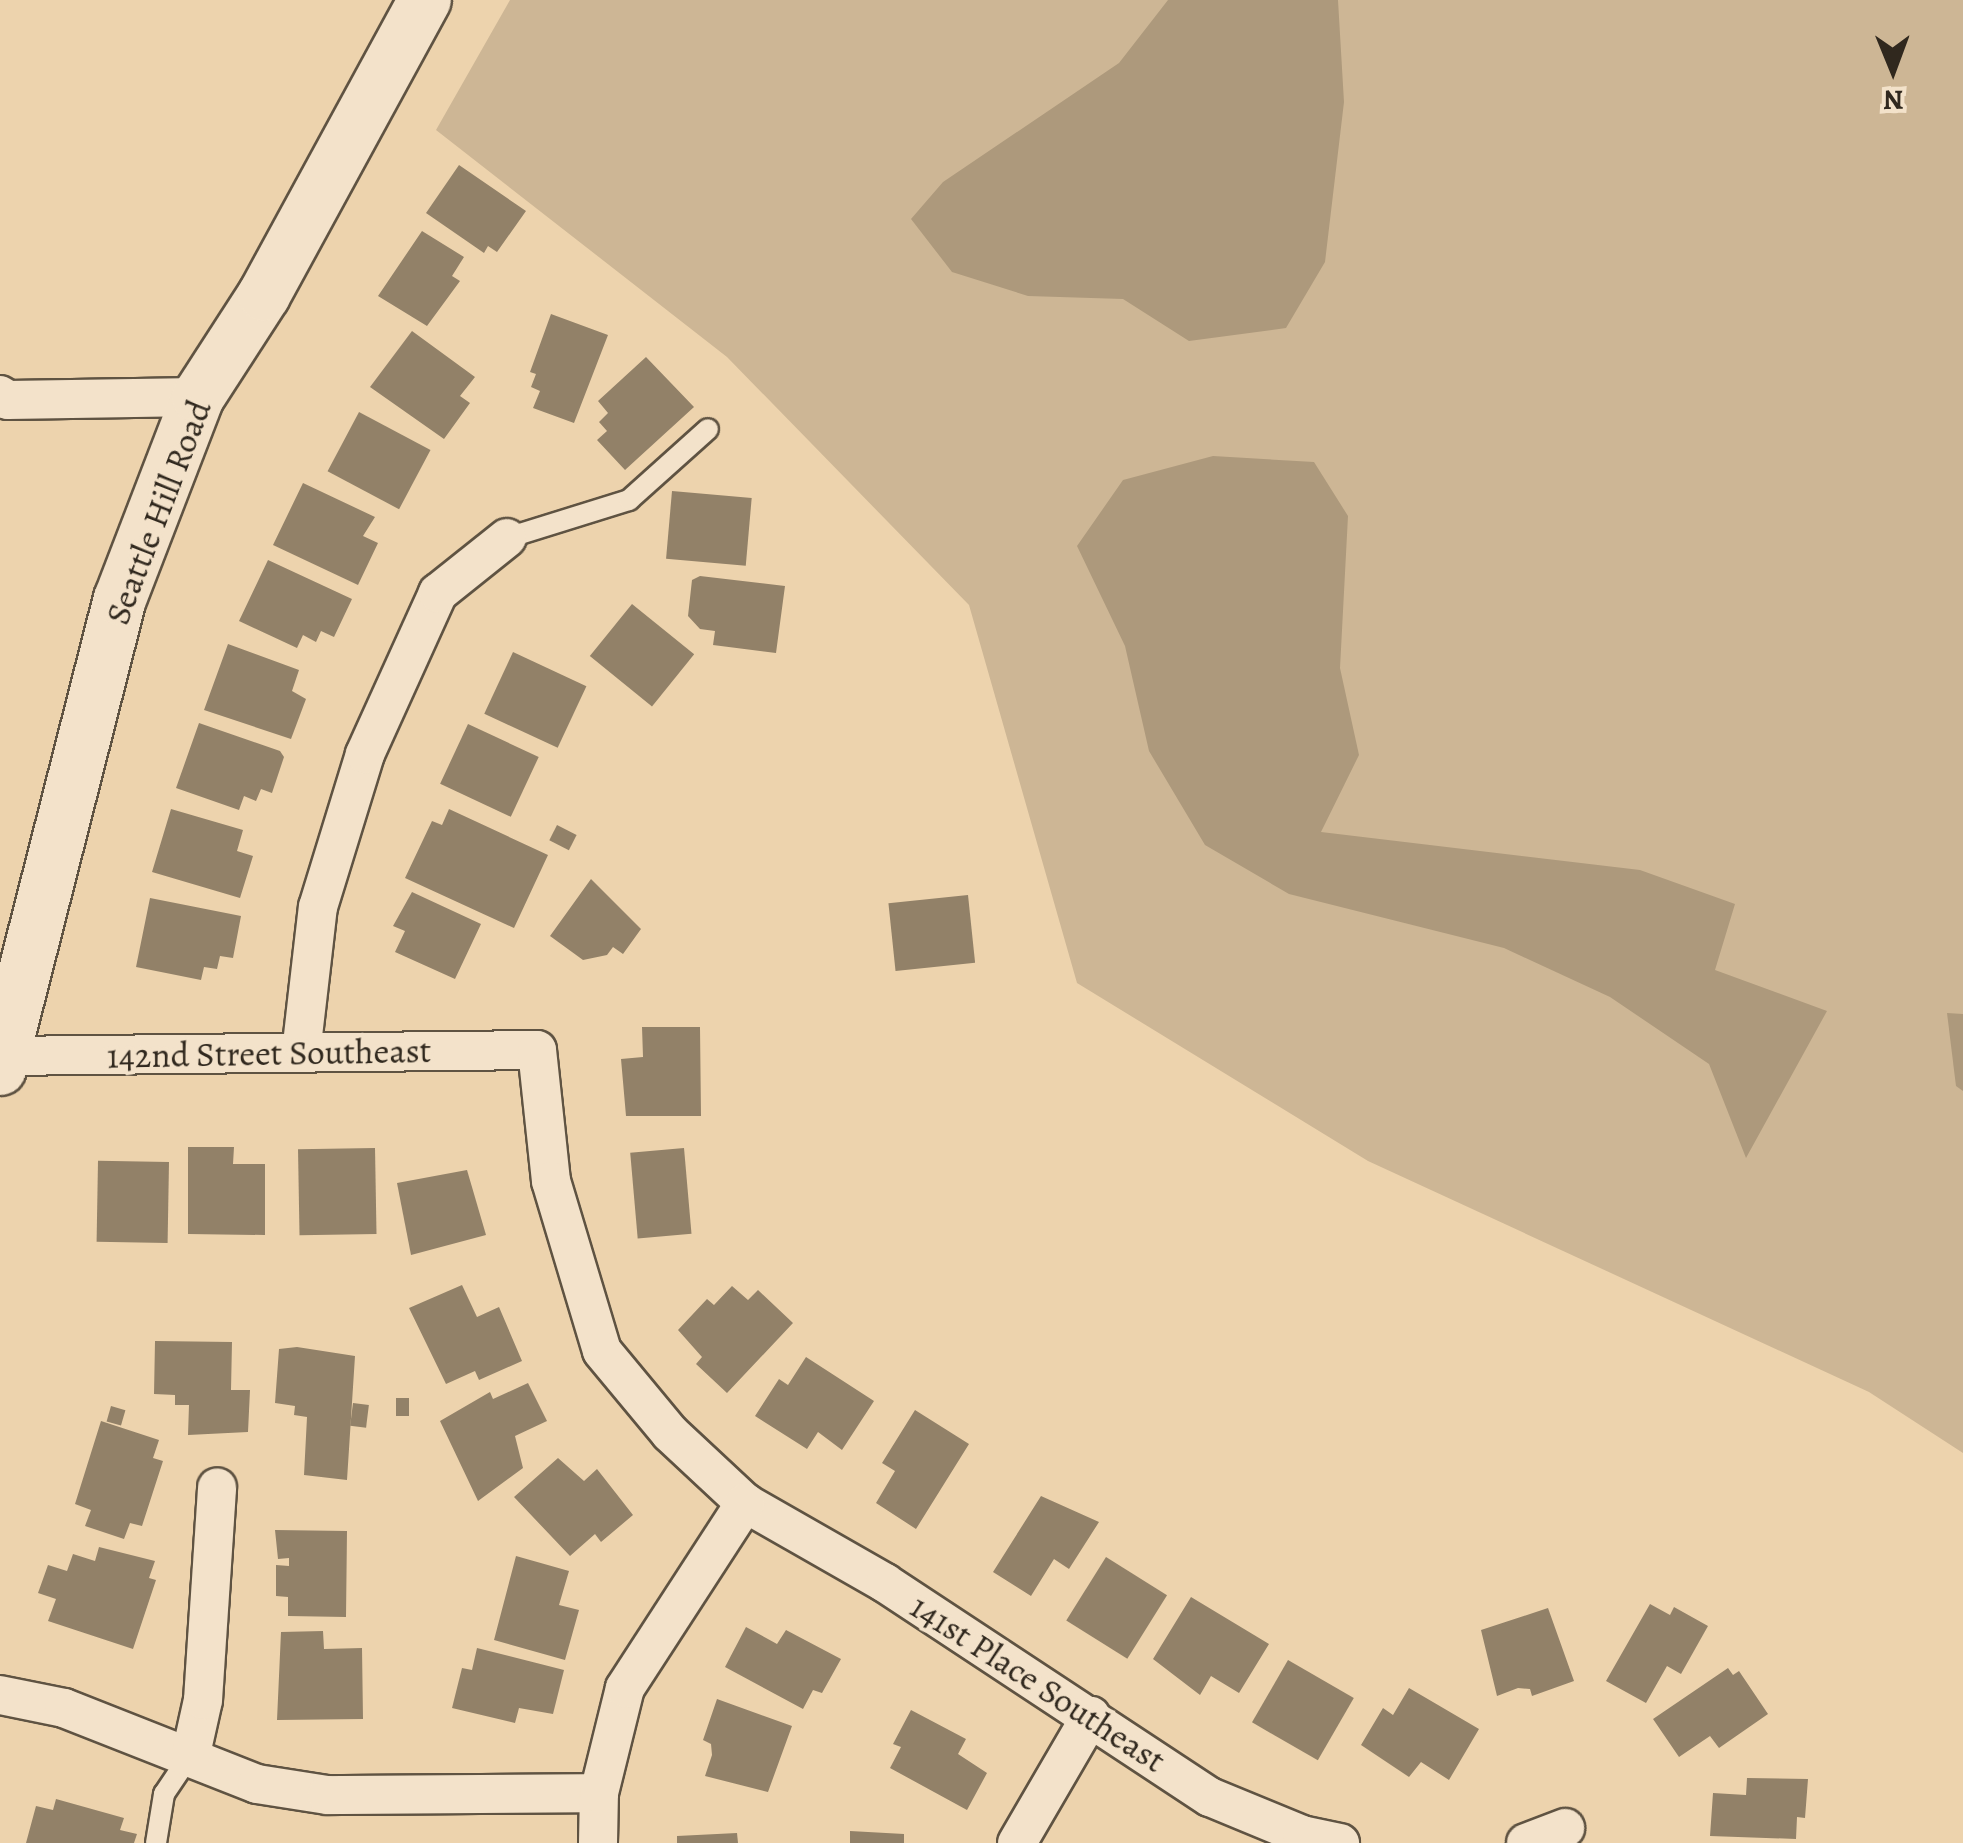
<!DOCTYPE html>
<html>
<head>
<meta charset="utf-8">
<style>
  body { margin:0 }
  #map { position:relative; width:1963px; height:1843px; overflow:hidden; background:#edd3ad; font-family:Alegreya,serif }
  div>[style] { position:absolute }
  .green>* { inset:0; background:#cdb695 }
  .water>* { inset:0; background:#ad997c }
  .building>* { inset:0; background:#928168; transform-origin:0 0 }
  .roads { filter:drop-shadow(2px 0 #5f5342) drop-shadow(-2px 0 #5f5342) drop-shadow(0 2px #5f5342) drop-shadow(0 -2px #5f5342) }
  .service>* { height:20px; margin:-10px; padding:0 10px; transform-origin:10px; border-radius:10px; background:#f3e2ca }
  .minor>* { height:38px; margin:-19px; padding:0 19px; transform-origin:19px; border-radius:19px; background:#f3e2ca }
  .secondary>* { height:52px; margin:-26px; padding:0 26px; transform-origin:26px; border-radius:26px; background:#f3e2ca }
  span { translate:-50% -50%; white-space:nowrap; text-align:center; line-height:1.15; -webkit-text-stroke:8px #f3e2ca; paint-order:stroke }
  .street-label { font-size:35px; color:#30281e }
  .north { position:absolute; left:1843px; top:20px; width:100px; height:100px; -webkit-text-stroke:8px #f3e2ca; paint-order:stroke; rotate:179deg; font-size:28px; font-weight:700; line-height:40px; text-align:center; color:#30281e }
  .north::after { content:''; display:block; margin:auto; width:35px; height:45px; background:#30281e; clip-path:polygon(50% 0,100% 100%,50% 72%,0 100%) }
</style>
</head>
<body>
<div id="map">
  <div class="green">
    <i style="clip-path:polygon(510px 0,1963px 0,1963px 1453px,1869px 1392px,1368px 1161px,1077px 983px,969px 605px,727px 357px,436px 130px)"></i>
  </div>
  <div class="water">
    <i style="clip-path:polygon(1168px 0,1338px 0,1344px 102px,1325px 262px,1286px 328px,1189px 341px,1123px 299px,1028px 296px,952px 272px,911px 219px,943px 182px,1119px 63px)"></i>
    <i style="clip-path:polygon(1213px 456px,1314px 462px,1348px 516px,1340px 668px,1359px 755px,1321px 832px,1640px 870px,1735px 904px,1715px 970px,1827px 1011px,1746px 1158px,1709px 1064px,1610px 997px,1504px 948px,1289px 894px,1205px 845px,1149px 751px,1125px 646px,1077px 546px,1123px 480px)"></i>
    <i style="clip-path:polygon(1947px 1013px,1963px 1014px,1963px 1091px,1956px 1086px)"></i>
  </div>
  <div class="building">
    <i style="clip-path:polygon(459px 165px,526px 211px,497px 252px,488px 246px,484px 253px,426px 213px)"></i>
    <i style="clip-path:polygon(422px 231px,464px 257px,452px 276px,460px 281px,427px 326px,378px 296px)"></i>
    <i style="clip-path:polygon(551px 314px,608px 335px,574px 423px,533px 408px,540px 391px,531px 387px,536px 374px,530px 372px)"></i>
    <i style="clip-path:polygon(412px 331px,475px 377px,460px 396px,470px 403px,444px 439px,370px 387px)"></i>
    <i style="clip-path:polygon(646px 357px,694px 407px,625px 470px,597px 440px,607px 431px,599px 422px,608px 413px,598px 401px)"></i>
    <i style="left:359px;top:412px;width:81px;height:67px;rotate:28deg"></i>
    <i style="clip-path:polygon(303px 483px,375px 517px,363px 536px,378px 543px,358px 585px,273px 545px)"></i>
    <i style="left:672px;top:491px;width:80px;height:68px;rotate:5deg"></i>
    <i style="clip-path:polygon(268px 560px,352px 599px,334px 637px,321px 631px,316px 642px,303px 635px,297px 648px,239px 621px)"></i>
    <i style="clip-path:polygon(700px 576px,785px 586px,776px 653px,713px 645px,715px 631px,700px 629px,688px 616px,692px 580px)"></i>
    <i style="left:632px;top:604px;width:80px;height:67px;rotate:39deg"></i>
    <i style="clip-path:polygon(228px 644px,299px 670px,292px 691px,306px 699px,291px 739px,204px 710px)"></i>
    <i style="left:513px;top:652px;width:81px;height:68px;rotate:25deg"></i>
    <i style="clip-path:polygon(199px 723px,280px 751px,284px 757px,272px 793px,261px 789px,256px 801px,244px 796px,239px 810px,176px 788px)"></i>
    <i style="left:468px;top:724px;width:78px;height:66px;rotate:25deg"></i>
    <i style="clip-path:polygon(171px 809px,243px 830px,237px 851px,253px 856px,240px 898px,152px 872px)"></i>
    <i style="clip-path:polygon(449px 809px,548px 855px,514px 928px,405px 878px,432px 821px,442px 825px)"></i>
    <i style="left:557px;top:825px;width:22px;height:17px;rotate:27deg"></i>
    <i style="clip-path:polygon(591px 879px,641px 929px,623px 954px,613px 947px,607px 955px,583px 960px,550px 936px)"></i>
    <i style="clip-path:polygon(412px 892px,481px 924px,455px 979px,395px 952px,405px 931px,393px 926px)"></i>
    <i style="left:968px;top:895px;width:68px;height:80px;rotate:84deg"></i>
    <i style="clip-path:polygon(150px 898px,241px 916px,233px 958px,220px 956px,217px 969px,204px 967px,201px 980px,136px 967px)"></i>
    <i style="clip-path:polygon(642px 1027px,700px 1027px,701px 1116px,626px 1116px,621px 1059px,643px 1057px)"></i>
    <i style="clip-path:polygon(188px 1147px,234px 1147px,233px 1164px,265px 1164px,265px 1235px,188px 1234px)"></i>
    <i style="left:375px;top:1148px;width:86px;height:77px;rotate:89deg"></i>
    <i style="left:684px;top:1148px;width:86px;height:54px;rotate:85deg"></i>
    <i style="left:169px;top:1162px;width:81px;height:71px;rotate:91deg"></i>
    <i style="clip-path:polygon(467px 1170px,486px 1235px,411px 1255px,397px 1183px)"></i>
    <i style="clip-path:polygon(462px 1285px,477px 1317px,499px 1307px,522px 1361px,479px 1380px,475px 1371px,446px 1384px,409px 1308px)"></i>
    <i style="clip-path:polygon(732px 1286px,748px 1300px,758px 1290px,793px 1323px,727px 1393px,696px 1364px,702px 1357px,678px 1330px,707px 1299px,714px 1305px)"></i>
    <i style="clip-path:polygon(155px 1341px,232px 1342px,231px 1390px,250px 1390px,248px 1432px,188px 1435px,189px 1405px,175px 1405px,175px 1395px,154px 1394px)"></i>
    <i style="clip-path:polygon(297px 1347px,355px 1356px,347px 1480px,304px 1475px,307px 1417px,294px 1415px,295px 1406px,275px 1403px,279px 1349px)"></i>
    <i style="clip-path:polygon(806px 1357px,874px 1401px,842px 1450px,818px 1432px,807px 1449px,755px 1416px,779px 1379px,788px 1385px)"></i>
    <i style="clip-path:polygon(528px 1383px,547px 1421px,515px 1436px,523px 1468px,478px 1501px,440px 1421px,490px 1392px,493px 1399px)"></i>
    <i style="left:396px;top:1398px;width:13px;height:18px"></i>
    <i style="left:353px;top:1403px;width:16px;height:23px;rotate:7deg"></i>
    <i style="left:111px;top:1406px;width:15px;height:16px;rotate:16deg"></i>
    <i style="clip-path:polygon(915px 1410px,969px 1444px,916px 1529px,876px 1503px,895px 1471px,882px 1463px)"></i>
    <i style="clip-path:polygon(101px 1421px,159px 1440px,153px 1458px,163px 1461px,142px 1526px,130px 1523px,124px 1539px,85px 1526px,91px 1510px,75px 1504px)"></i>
    <i style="clip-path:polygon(558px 1458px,584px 1481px,597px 1469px,633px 1515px,601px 1542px,595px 1534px,570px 1556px,514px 1497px)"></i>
    <i style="clip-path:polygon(1041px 1496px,1099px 1522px,1069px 1569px,1054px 1559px,1031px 1596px,993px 1572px)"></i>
    <i style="clip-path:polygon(275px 1530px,347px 1531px,346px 1617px,288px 1616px,288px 1597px,276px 1596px,276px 1565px,289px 1566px,289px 1558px,278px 1559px)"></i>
    <i style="clip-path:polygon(99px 1547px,155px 1561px,149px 1578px,156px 1580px,133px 1649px,48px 1621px,56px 1599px,38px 1593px,48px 1565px,67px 1571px,73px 1554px,95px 1561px)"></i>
    <i style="clip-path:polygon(516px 1556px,569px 1571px,559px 1605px,579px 1610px,565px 1660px,494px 1640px)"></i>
    <i style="left:1106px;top:1557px;width:72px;height:75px;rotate:32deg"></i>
    <i style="clip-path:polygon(1191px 1597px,1269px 1644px,1239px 1693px,1211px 1676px,1200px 1695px,1153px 1659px)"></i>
    <i style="clip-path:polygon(1650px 1604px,1670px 1615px,1674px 1607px,1708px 1626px,1681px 1674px,1667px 1666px,1646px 1703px,1606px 1681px)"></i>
    <i style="clip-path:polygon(1548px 1608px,1574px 1681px,1532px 1696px,1530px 1689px,1518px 1688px,1497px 1696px,1481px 1630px)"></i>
    <i style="clip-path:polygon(746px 1627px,777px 1644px,786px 1630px,841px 1659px,822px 1693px,813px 1690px,803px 1709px,725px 1667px)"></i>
    <i style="clip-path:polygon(323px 1631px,324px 1649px,362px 1648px,363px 1719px,277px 1720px,281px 1632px)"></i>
    <i style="clip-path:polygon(477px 1648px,564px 1670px,553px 1714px,519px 1708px,515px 1723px,452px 1708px,462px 1668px,472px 1670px)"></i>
    <i style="left:1288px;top:1660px;width:76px;height:72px;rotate:30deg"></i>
    <i style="clip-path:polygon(1728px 1668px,1733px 1675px,1739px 1671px,1768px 1714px,1719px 1748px,1710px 1736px,1679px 1757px,1653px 1719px)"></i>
    <i style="clip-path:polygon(1409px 1688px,1479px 1729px,1449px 1780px,1421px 1762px,1409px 1777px,1361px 1745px,1383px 1708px,1393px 1715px)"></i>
    <i style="clip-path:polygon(717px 1699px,792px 1726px,768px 1792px,705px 1776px,712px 1755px,711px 1744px,703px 1740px)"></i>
    <i style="clip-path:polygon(911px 1710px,966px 1739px,958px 1754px,987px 1773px,967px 1810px,890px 1768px,901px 1747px,893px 1744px)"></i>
    <i style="clip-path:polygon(1747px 1778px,1808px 1779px,1805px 1818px,1797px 1817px,1796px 1839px,1710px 1836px,1713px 1793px,1746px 1795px)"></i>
    <i style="clip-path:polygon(56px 1799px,124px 1818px,120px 1830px,137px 1834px,134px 1843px,26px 1843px,36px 1806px,53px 1810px)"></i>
    <i style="clip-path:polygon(850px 1831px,904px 1834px,904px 1843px,850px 1843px)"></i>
    <i style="clip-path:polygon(737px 1833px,738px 1843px,677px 1843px,677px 1836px)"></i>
  </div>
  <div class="roads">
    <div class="service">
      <i style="left:507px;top:538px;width:128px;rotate:-17.3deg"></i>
      <i style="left:629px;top:500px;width:106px;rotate:-41.9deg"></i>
      <i style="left:156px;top:1843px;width:50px;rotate:-80.7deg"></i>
      <i style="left:164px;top:1794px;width:48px;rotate:-56deg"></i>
    </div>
    <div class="minor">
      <i style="left:0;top:395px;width:9px;rotate:32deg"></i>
      <i style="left:8px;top:400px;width:190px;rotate:-0.9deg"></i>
      <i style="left:301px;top:1053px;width:147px;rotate:-83.4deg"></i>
      <i style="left:318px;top:907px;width:160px;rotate:-72.9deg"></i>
      <i style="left:365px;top:754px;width:177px;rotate:-65.6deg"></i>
      <i style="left:438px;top:593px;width:88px;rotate:-38.6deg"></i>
      <i style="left:2px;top:1056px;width:535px;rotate:-0.64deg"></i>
      <i style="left:537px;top:1050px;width:132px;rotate:83.9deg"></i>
      <i style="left:551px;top:1181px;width:177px;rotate:73.3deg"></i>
      <i style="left:602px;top:1351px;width:107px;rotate:50.3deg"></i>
      <i style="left:670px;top:1433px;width:103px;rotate:43deg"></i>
      <i style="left:745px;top:1503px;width:161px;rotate:29.7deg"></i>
      <i style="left:885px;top:1583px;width:389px;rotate:33.4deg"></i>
      <i style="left:1210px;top:1797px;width:100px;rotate:22.4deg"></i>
      <i style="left:1302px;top:1835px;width:39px;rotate:12deg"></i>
      <i style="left:0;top:1695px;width:65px;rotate:11.5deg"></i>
      <i style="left:64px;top:1708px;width:207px;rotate:21.5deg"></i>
      <i style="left:257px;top:1784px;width:71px;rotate:8.9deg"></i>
      <i style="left:327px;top:1795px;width:272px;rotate:-0.4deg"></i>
      <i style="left:191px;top:1754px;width:55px;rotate:-77.5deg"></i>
      <i style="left:203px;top:1700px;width:213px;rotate:-86.2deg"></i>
      <i style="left:598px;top:1843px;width:50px;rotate:-88.9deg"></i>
      <i style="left:599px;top:1793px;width:108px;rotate:-76.1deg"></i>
      <i style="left:625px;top:1688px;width:221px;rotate:-57deg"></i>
      <i style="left:1017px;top:1843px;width:147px;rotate:-59.8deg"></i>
      <i style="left:1526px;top:1843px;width:42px;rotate:-21deg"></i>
    </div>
    <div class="secondary">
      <i style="left:0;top:1069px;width:485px;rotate:-75.7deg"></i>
      <i style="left:120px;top:599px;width:217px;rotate:-68.9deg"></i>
      <i style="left:198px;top:397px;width:121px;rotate:-57.1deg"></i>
      <i style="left:264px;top:295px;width:336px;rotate:-61.4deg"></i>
    </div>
  </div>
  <div class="street-label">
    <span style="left:158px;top:512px;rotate:-69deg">Seattle Hill Road</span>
    <span style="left:269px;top:1053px;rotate:-1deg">142nd Street Southeast</span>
    <span style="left:1038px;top:1683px;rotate:33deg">141st Place Southeast</span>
  </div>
  <div class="north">N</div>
</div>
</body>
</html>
